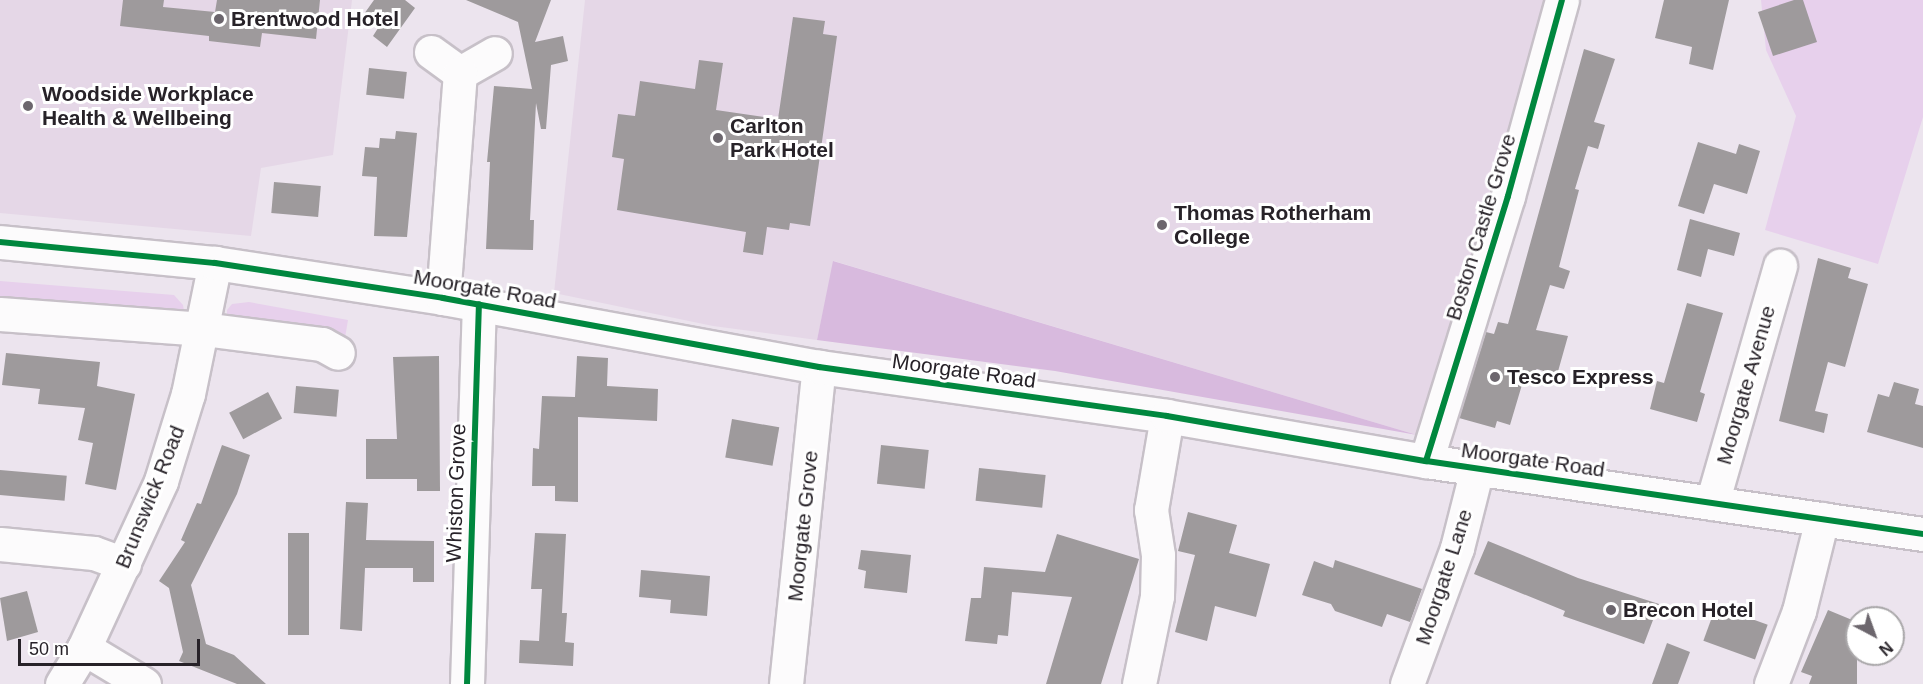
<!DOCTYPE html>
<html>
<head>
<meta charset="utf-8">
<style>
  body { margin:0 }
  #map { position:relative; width:1923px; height:684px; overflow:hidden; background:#ece4ee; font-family:Helvetica,sans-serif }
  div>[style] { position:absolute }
  .built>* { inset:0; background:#e5d7e7 }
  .green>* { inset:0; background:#e7d0ec }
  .forest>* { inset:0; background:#d8bade }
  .building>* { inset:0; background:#9e9a9c; transform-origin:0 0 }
  .roads { filter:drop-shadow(2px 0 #c7c0c8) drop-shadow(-2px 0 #c7c0c8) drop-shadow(0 2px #c7c0c8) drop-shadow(0 -2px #c7c0c8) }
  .minor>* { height:33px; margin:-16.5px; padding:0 16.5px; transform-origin:16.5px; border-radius:16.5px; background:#fcfbfc }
  .major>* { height:33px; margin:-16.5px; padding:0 16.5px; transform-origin:16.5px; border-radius:16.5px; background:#fcfbfc }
  .cycleway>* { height:6px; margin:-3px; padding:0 3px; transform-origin:3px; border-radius:3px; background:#00873e }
  .dots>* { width:16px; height:16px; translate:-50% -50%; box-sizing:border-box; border:3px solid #fff; border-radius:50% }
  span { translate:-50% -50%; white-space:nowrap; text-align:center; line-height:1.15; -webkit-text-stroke:6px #fff; paint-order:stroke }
  .poi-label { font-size:21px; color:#272228; font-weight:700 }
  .left { translate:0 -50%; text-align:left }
  .street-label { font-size:21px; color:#272228 }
  .north { position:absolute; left:1845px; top:606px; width:60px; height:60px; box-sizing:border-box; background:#fff; border:2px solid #a9a7a9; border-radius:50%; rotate:139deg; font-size:16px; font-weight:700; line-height:24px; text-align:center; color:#272228 }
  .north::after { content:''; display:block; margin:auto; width:21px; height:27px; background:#6c666d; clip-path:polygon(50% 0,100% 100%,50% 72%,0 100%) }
  .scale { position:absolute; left:18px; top:639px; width:182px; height:27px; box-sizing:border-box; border:3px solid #272228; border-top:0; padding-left:8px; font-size:18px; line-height:21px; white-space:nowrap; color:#272228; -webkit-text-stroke:4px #fff; paint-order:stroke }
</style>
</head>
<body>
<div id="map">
  <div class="built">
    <i style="clip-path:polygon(0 0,352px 0,333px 155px,261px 168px,251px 236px,0 213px)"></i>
    <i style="clip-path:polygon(585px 0,1549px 0,1498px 190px,1417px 435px,834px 261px,817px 340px,713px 326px,554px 293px)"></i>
  </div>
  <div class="green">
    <i style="clip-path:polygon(1761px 0,1923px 0,1923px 117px,1878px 264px,1765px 230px,1796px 116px,1766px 50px)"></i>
    <i style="clip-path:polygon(0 281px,174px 295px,183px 305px,185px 317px,0 300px)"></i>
    <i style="clip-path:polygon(249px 302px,348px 320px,345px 338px,227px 321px,227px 310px,232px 304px)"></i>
  </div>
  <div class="forest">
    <i style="clip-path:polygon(833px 261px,1417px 435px,1055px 371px,817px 340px)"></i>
  </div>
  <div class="building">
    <i style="clip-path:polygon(123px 0,164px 0,163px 7px,215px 12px,217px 0,320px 0,316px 39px,262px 33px,260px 47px,209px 41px,209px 36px,120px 26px)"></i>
    <i style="clip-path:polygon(374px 0,405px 0,415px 8px,387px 47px,373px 36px,380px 25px,364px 14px)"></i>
    <i style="clip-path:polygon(466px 0,551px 0,535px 42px,563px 36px,568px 61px,551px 65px,546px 129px,541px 129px,536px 103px,530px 220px,534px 220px,533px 250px,486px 249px,490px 162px,487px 162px,494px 86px,532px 89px,518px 22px)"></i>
    <i style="clip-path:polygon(1664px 0,1729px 0,1713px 70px,1689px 64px,1692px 47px,1655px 38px)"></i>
    <i style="clip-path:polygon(1794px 0,1803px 0,1817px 42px,1773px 56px,1758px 12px)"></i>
    <i style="clip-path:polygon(793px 17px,825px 21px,823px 34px,837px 36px,810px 226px,790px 223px,789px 230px,767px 227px,763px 255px,743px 252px,746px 232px,617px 210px,624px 159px,612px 157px,618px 114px,635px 116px,640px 81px,695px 89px,699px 60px,723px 63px,716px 110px,778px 119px)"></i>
    <i style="clip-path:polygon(1584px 49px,1615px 59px,1594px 122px,1605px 125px,1598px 149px,1588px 146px,1575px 189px,1579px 190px,1559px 267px,1570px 271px,1564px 289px,1550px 285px,1536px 330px,1568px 336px,1557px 375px,1537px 369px,1524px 378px,1510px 425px,1497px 421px,1495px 428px,1459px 418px,1486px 332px,1494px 334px,1498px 322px,1508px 324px)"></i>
    <i style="left:369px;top:68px;width:38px;height:27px;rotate:6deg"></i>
    <i style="clip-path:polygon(396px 131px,417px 133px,407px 237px,374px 236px,377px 177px,362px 176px,365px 147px,379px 148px,380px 138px,395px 139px)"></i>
    <i style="clip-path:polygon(1698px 142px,1736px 154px,1739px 144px,1760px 151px,1747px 194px,1714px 184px,1704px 214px,1678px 206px)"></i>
    <i style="left:274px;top:182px;width:47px;height:31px;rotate:5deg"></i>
    <i style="clip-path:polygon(1690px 219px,1740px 233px,1734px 256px,1708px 249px,1701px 277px,1677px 270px)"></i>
    <i style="clip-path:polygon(1818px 258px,1851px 268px,1848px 278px,1868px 284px,1845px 367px,1828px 362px,1815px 411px,1828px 414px,1824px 433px,1779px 421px)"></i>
    <i style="clip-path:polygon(1687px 303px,1723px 313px,1700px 392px,1705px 394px,1697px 422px,1650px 409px,1657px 381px,1664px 383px)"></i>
    <i style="clip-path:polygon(6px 353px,100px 362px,97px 386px,135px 394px,116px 490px,85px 484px,93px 443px,78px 440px,85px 408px,38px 404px,40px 389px,2px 385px)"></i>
    <i style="clip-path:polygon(439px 356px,440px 491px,417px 491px,417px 479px,366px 479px,366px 439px,397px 439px,393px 357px)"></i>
    <i style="clip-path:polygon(577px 356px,608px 358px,607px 386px,658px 389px,657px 421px,578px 417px,578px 502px,555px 501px,555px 486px,532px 486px,533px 448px,539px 449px,542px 396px,575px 397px)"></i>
    <i style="clip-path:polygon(1894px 382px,1919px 389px,1915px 404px,1923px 406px,1923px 448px,1867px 432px,1878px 394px,1889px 397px)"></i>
    <i style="left:296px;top:386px;width:43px;height:27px;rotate:5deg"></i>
    <i style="left:268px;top:392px;width:30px;height:44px;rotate:62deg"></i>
    <i style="left:732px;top:419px;width:48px;height:39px;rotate:10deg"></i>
    <i style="clip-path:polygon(222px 445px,250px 455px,237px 494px,191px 585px,206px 644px,234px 655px,266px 684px,237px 684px,179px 661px,183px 652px,169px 588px,159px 581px,185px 542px,181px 540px,197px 503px,201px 504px)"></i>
    <i style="left:881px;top:445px;width:48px;height:39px;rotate:6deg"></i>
    <i style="left:979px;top:468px;width:67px;height:33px;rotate:6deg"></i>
    <i style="left:0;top:470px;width:67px;height:25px;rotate:5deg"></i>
    <i style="clip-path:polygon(346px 502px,368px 503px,366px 540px,434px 541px,434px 582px,413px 582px,413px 568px,365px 568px,362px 631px,340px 629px)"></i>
    <i style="clip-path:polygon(1188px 512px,1237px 525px,1229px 553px,1270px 564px,1256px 617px,1215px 606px,1207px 641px,1175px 632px,1195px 555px,1178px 551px)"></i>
    <i style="left:288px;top:533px;width:21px;height:102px"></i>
    <i style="clip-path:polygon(535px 533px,566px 534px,562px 613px,567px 613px,565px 642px,574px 643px,573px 666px,519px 663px,520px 640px,539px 641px,542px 589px,531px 589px)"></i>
    <i style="clip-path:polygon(1057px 534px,1139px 559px,1101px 684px,1046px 684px,1072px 597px,1012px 592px,1008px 636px,998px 635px,997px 644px,965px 641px,971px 598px,981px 598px,984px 567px,1045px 572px)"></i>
    <i style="clip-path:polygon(1488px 541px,1578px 578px,1659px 604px,1644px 644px,1563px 616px,1565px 611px,1474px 574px)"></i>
    <i style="clip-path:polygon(861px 550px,911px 555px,907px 593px,864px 588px,866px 571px,858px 569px)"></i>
    <i style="clip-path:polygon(1335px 560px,1422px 589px,1410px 622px,1387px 614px,1382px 627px,1335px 611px,1331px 604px,1302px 595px,1314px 561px,1333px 568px)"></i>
    <i style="clip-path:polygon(641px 570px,710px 576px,707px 616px,670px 613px,671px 600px,639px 597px)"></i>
    <i style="clip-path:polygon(27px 591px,38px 632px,7px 641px,0 598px)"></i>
    <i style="left:1716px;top:606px;width:55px;height:37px;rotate:20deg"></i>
    <i style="clip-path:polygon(1828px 610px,1857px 622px,1857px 684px,1809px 684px,1812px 676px,1801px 672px)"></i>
    <i style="clip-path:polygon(1667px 643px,1690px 652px,1678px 684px,1652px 684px)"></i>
  </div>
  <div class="roads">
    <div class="minor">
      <i style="left:431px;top:52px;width:36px;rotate:36deg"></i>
      <i style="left:460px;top:73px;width:40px;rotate:-29.7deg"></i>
      <i style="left:443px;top:298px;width:226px;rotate:-85.7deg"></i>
      <i style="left:0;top:314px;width:204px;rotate:4.2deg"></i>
      <i style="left:203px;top:329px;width:120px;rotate:7.2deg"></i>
      <i style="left:322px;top:344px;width:18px;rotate:29deg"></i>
      <i style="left:1426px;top:461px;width:277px;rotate:-72.8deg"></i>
      <i style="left:1508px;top:196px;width:203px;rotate:-74.6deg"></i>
      <i style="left:1712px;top:503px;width:247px;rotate:-74deg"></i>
      <i style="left:0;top:544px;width:94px;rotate:5.5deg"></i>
      <i style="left:94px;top:553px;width:32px;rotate:20deg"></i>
      <i style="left:84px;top:648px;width:70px;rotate:31deg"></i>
      <i style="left:62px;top:684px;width:42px;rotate:-58.6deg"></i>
      <i style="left:84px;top:648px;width:184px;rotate:-65.2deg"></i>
      <i style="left:161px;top:481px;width:91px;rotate:-72.8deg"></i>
      <i style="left:188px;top:394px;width:134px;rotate:-78.4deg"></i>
      <i style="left:467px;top:684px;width:380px;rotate:-88.2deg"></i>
      <i style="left:786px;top:684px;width:319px;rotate:-84.1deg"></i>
      <i style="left:1139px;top:684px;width:90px;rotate:-78.4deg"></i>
      <i style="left:1157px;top:596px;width:41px;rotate:-88.6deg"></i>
      <i style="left:1158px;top:555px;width:46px;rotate:-98.8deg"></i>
      <i style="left:1151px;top:510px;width:95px;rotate:-80.3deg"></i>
      <i style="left:1407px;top:684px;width:145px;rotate:-69.8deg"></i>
      <i style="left:1457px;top:548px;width:81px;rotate:-75.8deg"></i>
      <i style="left:1771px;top:684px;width:78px;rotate:-69deg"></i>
      <i style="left:1799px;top:611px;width:95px;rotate:-76deg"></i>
    </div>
    <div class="major">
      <i style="left:0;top:242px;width:216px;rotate:5.6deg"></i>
      <i style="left:215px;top:263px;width:231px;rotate:8.7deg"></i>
      <i style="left:443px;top:298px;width:382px;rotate:10.4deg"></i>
      <i style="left:819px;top:367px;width:351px;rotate:8deg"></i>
      <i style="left:1167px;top:416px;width:263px;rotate:9.9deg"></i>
      <i style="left:1426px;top:461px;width:502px;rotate:8.36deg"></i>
    </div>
  </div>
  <div class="cycleway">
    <i style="left:0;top:242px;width:216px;rotate:5.6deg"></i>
    <i style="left:215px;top:263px;width:231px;rotate:8.7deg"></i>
    <i style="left:443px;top:298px;width:382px;rotate:10.4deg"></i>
    <i style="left:819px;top:367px;width:351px;rotate:8deg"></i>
    <i style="left:1167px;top:416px;width:263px;rotate:9.9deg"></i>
    <i style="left:1426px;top:461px;width:502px;rotate:8.36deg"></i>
    <i style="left:1426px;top:461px;width:277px;rotate:-72.8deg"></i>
    <i style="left:1508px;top:196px;width:203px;rotate:-74.6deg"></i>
    <i style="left:467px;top:684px;width:380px;rotate:-88.2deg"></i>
  </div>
  <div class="dots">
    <i style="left:219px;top:19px;background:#6c666d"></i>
    <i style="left:28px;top:106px;background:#6c666d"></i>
    <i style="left:718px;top:138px;background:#6c666d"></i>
    <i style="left:1162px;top:225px;background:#6c666d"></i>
    <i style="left:1495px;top:377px;background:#6c666d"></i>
    <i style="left:1611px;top:610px;background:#6c666d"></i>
  </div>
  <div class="poi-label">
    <span class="left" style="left:231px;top:19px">Brentwood Hotel</span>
    <span class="left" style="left:42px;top:106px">Woodside Workplace<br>Health &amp; Wellbeing</span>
    <span class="left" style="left:730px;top:138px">Carlton<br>Park Hotel</span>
    <span class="left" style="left:1174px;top:225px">Thomas Rotherham<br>College</span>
    <span class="left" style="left:1507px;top:377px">Tesco Express</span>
    <span class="left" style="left:1623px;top:610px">Brecon Hotel</span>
  </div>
  <div class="street-label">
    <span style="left:1481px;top:227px;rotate:-73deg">Boston Castle Grove</span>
    <span style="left:485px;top:289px;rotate:10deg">Moorgate Road</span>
    <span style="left:964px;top:371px;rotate:8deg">Moorgate Road</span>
    <span style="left:1746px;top:385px;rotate:-74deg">Moorgate Avenue</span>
    <span style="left:1533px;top:460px;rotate:8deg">Moorgate Road</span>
    <span style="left:456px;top:493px;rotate:-88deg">Whiston Grove</span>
    <span style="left:150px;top:497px;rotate:-68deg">Brunswick Road</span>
    <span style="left:803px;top:526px;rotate:-84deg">Moorgate Grove</span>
    <span style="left:1444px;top:577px;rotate:-72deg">Moorgate Lane</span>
  </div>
  <div class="north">N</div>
  <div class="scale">50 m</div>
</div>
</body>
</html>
